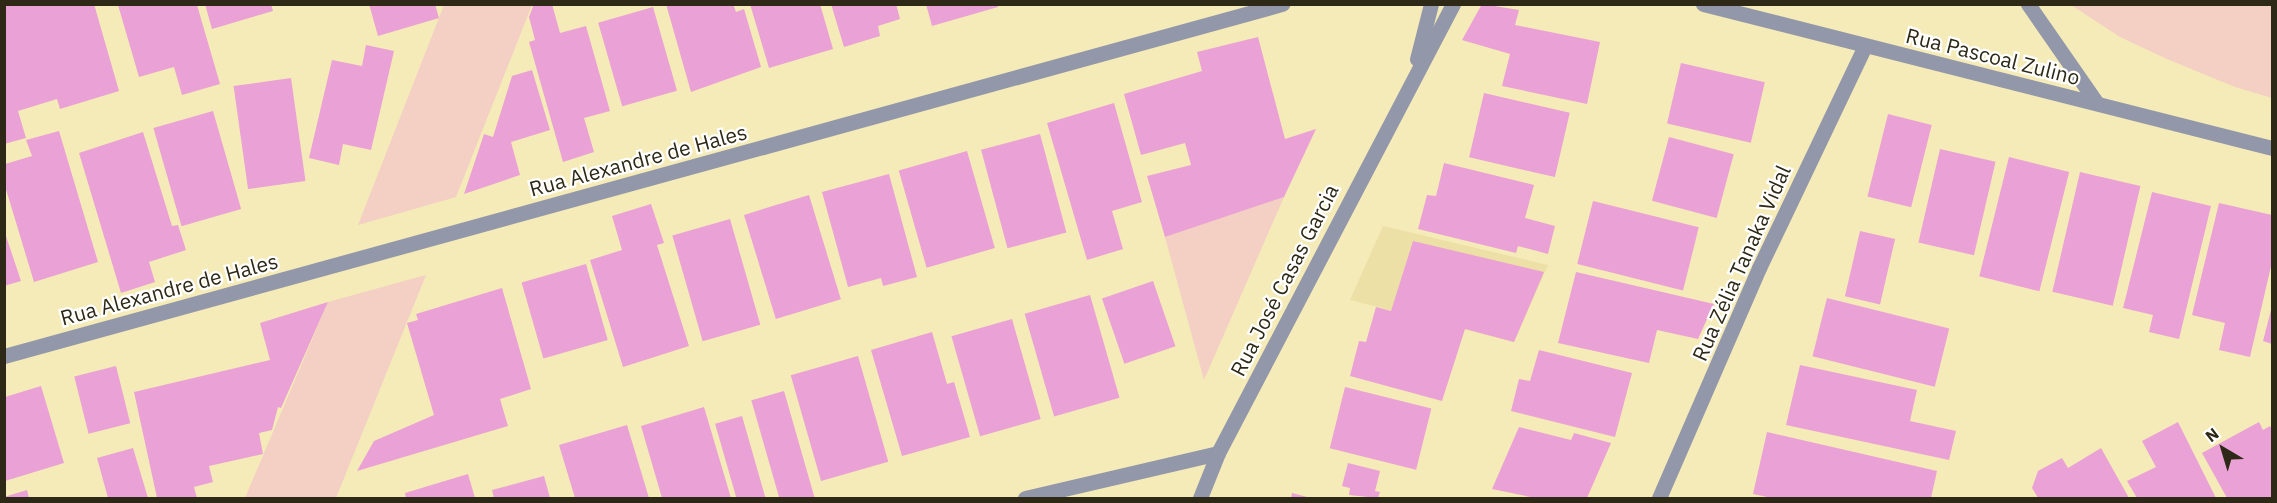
<!DOCTYPE html>
<html>
<head>
<meta charset="utf-8">
<style>
  body { margin:0 }
  #map { position:relative; width:2277px; height:503px; overflow:hidden; background:#f5ebb8; font-family:"IBM Plex Sans",sans-serif }
  div>[style] { position:absolute }
  .built>* { inset:0; background:#ede0a6 }
  .green>* { inset:0; background:#f3cfc4 }
  .building>* { inset:0; background:#eaa1d5; transform-origin:0 0 }
  .street>* { height:15px; margin:-7.5px; padding:0 7.5px; transform-origin:7.5px; border-radius:7.5px; background:#9397aa }
  span { translate:-50% -50%; white-space:nowrap; text-align:center; line-height:1.15; -webkit-text-stroke:4.5px #fff; paint-order:stroke }
  .street-label { font-size:21px; color:#2e2916 }
  .frame { position:absolute; inset:0; border:6px solid #2e2916; pointer-events:none }
  .north { position:absolute; left:2193px; top:419px; width:60px; height:60px; -webkit-text-stroke:4px #fff; paint-order:stroke; rotate:322deg; font-size:16px; font-weight:700; line-height:24px; text-align:center; color:#2e2916 }
  .north::after { content:''; display:block; margin:auto; width:21px; height:27px; background:#2e2916; clip-path:polygon(50% 0,100% 100%,50% 72%,0 100%) }
</style>
</head>
<body>
<div id="map">
  <div class="built">
    <i style="clip-path:polygon(1383px 226px,1548px 265px,1514px 342px,1350px 300px)"></i>
  </div>
  <div class="green">
    <i style="clip-path:polygon(444px 5px,532px 5px,456px 197px,358px 225px)"></i>
    <i style="clip-path:polygon(2071px 5px,2272px 5px,2272px 98px,2235px 87px,2167px 59px,2120px 37px)"></i>
    <i style="clip-path:polygon(1284px 197px,1204px 380px,1165px 237px)"></i>
    <i style="clip-path:polygon(426px 275px,336px 498px,245px 498px,328px 302px)"></i>
  </div>
  <div class="building">
    <i style="clip-path:polygon(4px 4px,94px 4px,119px 91px,60px 109px,57px 99px,18px 111px,26px 138px,4px 144px)"></i>
    <i style="clip-path:polygon(205px 4px,271px 4px,273px 11px,212px 29px)"></i>
    <i style="clip-path:polygon(369px 4px,435px 4px,439px 18px,378px 36px)"></i>
    <i style="clip-path:polygon(534px 4px,552px 4px,560px 33px,586px 26px,610px 111px,584px 118px,594px 152px,563px 162px,529px 42px,535px 40px,529px 17px)"></i>
    <i style="clip-path:polygon(666px 4px,733px 4px,736px 12px,744px 9px,761px 67px,691px 92px)"></i>
    <i style="clip-path:polygon(750px 4px,820px 4px,833px 49px,769px 68px)"></i>
    <i style="clip-path:polygon(831px 4px,896px 4px,900px 19px,878px 26px,880px 36px,844px 47px)"></i>
    <i style="clip-path:polygon(926px 4px,997px 4px,998px 7px,932px 26px)"></i>
    <i style="clip-path:polygon(1482px 4px,1519px 10px,1515px 25px,1600px 42px,1587px 104px,1502px 86px,1510px 54px,1462px 40px)"></i>
    <i style="clip-path:polygon(118px 5px,197px 5px,220px 84px,182px 95px,174px 67px,139px 77px)"></i>
    <i style="left:653px;top:7px;width:87px;height:57px;rotate:74deg"></i>
    <i style="clip-path:polygon(1258px 37px,1285px 139px,1316px 129px,1284px 197px,1165px 237px,1147px 176px,1191px 165px,1185px 143px,1141px 155px,1124px 94px,1202px 71px,1197px 52px)"></i>
    <i style="clip-path:polygon(366px 45px,394px 51px,371px 150px,343px 144px,339px 165px,309px 158px,332px 60px,362px 66px)"></i>
    <i style="left:1681px;top:63px;width:86px;height:62px;rotate:13deg"></i>
    <i style="clip-path:polygon(532px 70px,550px 130px,511px 142px,520px 175px,464px 194px,484px 134px,493px 137px,512px 76px)"></i>
    <i style="left:291px;top:78px;width:104px;height:58px;rotate:82deg"></i>
    <i style="left:1484px;top:93px;width:88px;height:66px;rotate:13deg"></i>
    <i style="clip-path:polygon(1114px 103px,1142px 202px,1112px 211px,1123px 249px,1087px 260px,1047px 123px)"></i>
    <i style="left:213px;top:111px;width:102px;height:62px;rotate:74deg"></i>
    <i style="left:1888px;top:114px;width:45px;height:85px;rotate:14deg"></i>
    <i style="clip-path:polygon(59px 131px,98px 262px,34px 282px,5px 186px,5px 164px,32px 156px,26px 140px)"></i>
    <i style="clip-path:polygon(143px 132px,172px 226px,178px 225px,186px 250px,149px 262px,155px 282px,121px 293px,79px 153px)"></i>
    <i style="left:1040px;top:134px;width:102px;height:61px;rotate:75deg"></i>
    <i style="left:1669px;top:137px;width:67px;height:66px;rotate:15deg"></i>
    <i style="left:1940px;top:149px;width:57px;height:96px;rotate:13deg"></i>
    <i style="left:967px;top:151px;width:101px;height:71px;rotate:74deg"></i>
    <i style="left:2009px;top:157px;width:62px;height:123px;rotate:14deg"></i>
    <i style="clip-path:polygon(1444px 163px,1534px 185px,1525px 218px,1555px 226px,1548px 254px,1518px 246px,1516px 253px,1418px 229px,1427px 195px,1436px 196px)"></i>
    <i style="left:2080px;top:172px;width:62px;height:123px;rotate:13deg"></i>
    <i style="clip-path:polygon(889px 174px,917px 277px,883px 286px,881px 278px,848px 287px,822px 192px)"></i>
    <i style="clip-path:polygon(2152px 192px,2211px 206px,2179px 339px,2149px 332px,2153px 315px,2123px 308px)"></i>
    <i style="left:809px;top:195px;width:109px;height:68px;rotate:73deg"></i>
    <i style="left:1593px;top:201px;width:109px;height:65px;rotate:14deg"></i>
    <i style="clip-path:polygon(2219px 203px,2272px 215px,2272px 262px,2250px 357px,2219px 350px,2225px 323px,2192px 315px)"></i>
    <i style="clip-path:polygon(651px 204px,664px 243px,657px 245px,689px 346px,623px 367px,590px 260px,622px 250px,612px 216px)"></i>
    <i style="left:730px;top:219px;width:110px;height:60px;rotate:74deg"></i>
    <i style="clip-path:polygon(4px 230px,21px 281px,4px 286px)"></i>
    <i style="left:1860px;top:231px;width:36px;height:67px;rotate:13deg"></i>
    <i style="clip-path:polygon(1413px 241px,1544px 272px,1514px 342px,1465px 329px,1442px 401px,1350px 376px,1359px 341px,1366px 342px,1376px 307px,1391px 311px)"></i>
    <i style="left:586px;top:264px;width:79px;height:67px;rotate:74deg"></i>
    <i style="clip-path:polygon(1576px 272px,1714px 304px,1698px 339px,1657px 330px,1649px 363px,1558px 343px)"></i>
    <i style="left:1153px;top:281px;width:69px;height:54px;rotate:71deg"></i>
    <i style="clip-path:polygon(502px 288px,531px 389px,500px 399px,508px 426px,357px 471px,374px 441px,434px 415px,407px 323px,418px 320px,416px 314px)"></i>
    <i style="left:1090px;top:295px;width:107px;height:68px;rotate:74deg"></i>
    <i style="left:1827px;top:298px;width:126px;height:60px;rotate:14deg"></i>
    <i style="clip-path:polygon(328px 302px,281px 408px,278px 407px,272px 430px,259px 433px,263px 454px,209px 466px,213px 482px,194px 487px,197px 498px,157px 498px,134px 392px,270px 360px,260px 323px)"></i>
    <i style="clip-path:polygon(2272px 306px,2272px 344px,2263px 341px)"></i>
    <i style="left:1012px;top:319px;width:104px;height:63px;rotate:74deg"></i>
    <i style="clip-path:polygon(932px 332px,947px 384px,954px 382px,970px 437px,902px 456px,871px 350px)"></i>
    <i style="clip-path:polygon(1539px 350px,1632px 373px,1615px 437px,1511px 411px,1519px 379px,1530px 381px)"></i>
    <i style="left:858px;top:356px;width:110px;height:70px;rotate:74deg"></i>
    <i style="clip-path:polygon(1800px 365px,1917px 390px,1910px 421px,1956px 431px,1949px 460px,1786px 425px)"></i>
    <i style="left:116px;top:366px;width:59px;height:43px;rotate:76deg"></i>
    <i style="clip-path:polygon(41px 386px,64px 463px,5px 481px,5px 397px)"></i>
    <i style="left:1345px;top:387px;width:89px;height:63px;rotate:14deg"></i>
    <i style="left:784px;top:391px;width:111px;height:34px;rotate:74deg"></i>
    <i style="clip-path:polygon(704px 407px,731px 498px,662px 498px,641px 426px)"></i>
    <i style="left:742px;top:416px;width:85px;height:28px;rotate:74deg"></i>
    <i style="clip-path:polygon(2178px 422px,2216px 498px,2137px 498px,2127px 481px,2156px 467px,2142px 441px)"></i>
    <i style="clip-path:polygon(2259px 422px,2263px 430px,2270px 426px,2272px 430px,2272px 498px,2227px 498px,2202px 453px)"></i>
    <i style="clip-path:polygon(627px 425px,649px 498px,575px 498px,559px 445px)"></i>
    <i style="clip-path:polygon(1519px 427px,1571px 440px,1574px 433px,1611px 443px,1587px 498px,1535px 498px,1492px 489px)"></i>
    <i style="clip-path:polygon(1767px 432px,1937px 471px,1931px 498px,1772px 498px,1753px 494px)"></i>
    <i style="clip-path:polygon(133px 448px,148px 498px,108px 498px,97px 458px)"></i>
    <i style="clip-path:polygon(2101px 448px,2129px 498px,2038px 498px,2032px 488px,2038px 471px,2062px 458px,2068px 468px)"></i>
    <i style="clip-path:polygon(1348px 463px,1380px 471px,1375px 491px,1380px 492px,1378px 498px,1349px 495px,1350px 488px,1342px 486px)"></i>
    <i style="clip-path:polygon(468px 474px,475px 498px,406px 498px,405px 493px)"></i>
    <i style="clip-path:polygon(544px 476px,550px 498px,494px 498px,492px 490px)"></i>
    <i style="clip-path:polygon(27px 490px,29px 498px,4px 498px,4px 497px)"></i>
    <i style="clip-path:polygon(1292px 493px,1311px 498px,1291px 498px)"></i>
  </div>
  <div class="street">
    <i style="left:1703px;top:4px;width:587px;rotate:14.2deg"></i>
    <i style="left:2028px;top:4px;width:119px;rotate:55.2deg"></i>
    <i style="left:1417px;top:59px;width:57px;rotate:-75.7deg"></i>
    <i style="left:4px;top:356px;width:1326px;rotate:-15.4deg"></i>
    <i style="left:1025px;top:498px;width:198px;rotate:-13.1deg"></i>
    <i style="left:1200px;top:498px;width:48px;rotate:-68.2deg"></i>
    <i style="left:1218px;top:453px;width:507px;rotate:-62.37deg"></i>
    <i style="left:1659px;top:498px;width:251px;rotate:-66.5deg"></i>
    <i style="left:1759px;top:268px;width:246px;rotate:-64.5deg"></i>
  </div>
  <div class="street-label">
    <span style="left:1993px;top:56px;rotate:14deg">Rua Pascoal Zulino</span>
    <span style="left:638px;top:160px;rotate:-15deg">Rua Alexandre de Hales</span>
    <span style="left:1741px;top:263px;rotate:-66deg">Rua Zélia Tanaka Vidal</span>
    <span style="left:1284px;top:280px;rotate:-63deg">Rua José Casas Garcia</span>
    <span style="left:169px;top:289px;rotate:-15deg">Rua Alexandre de Hales</span>
  </div>
  <div class="frame"></div>
  <div class="north">N</div>
</div>
</body>
</html>
